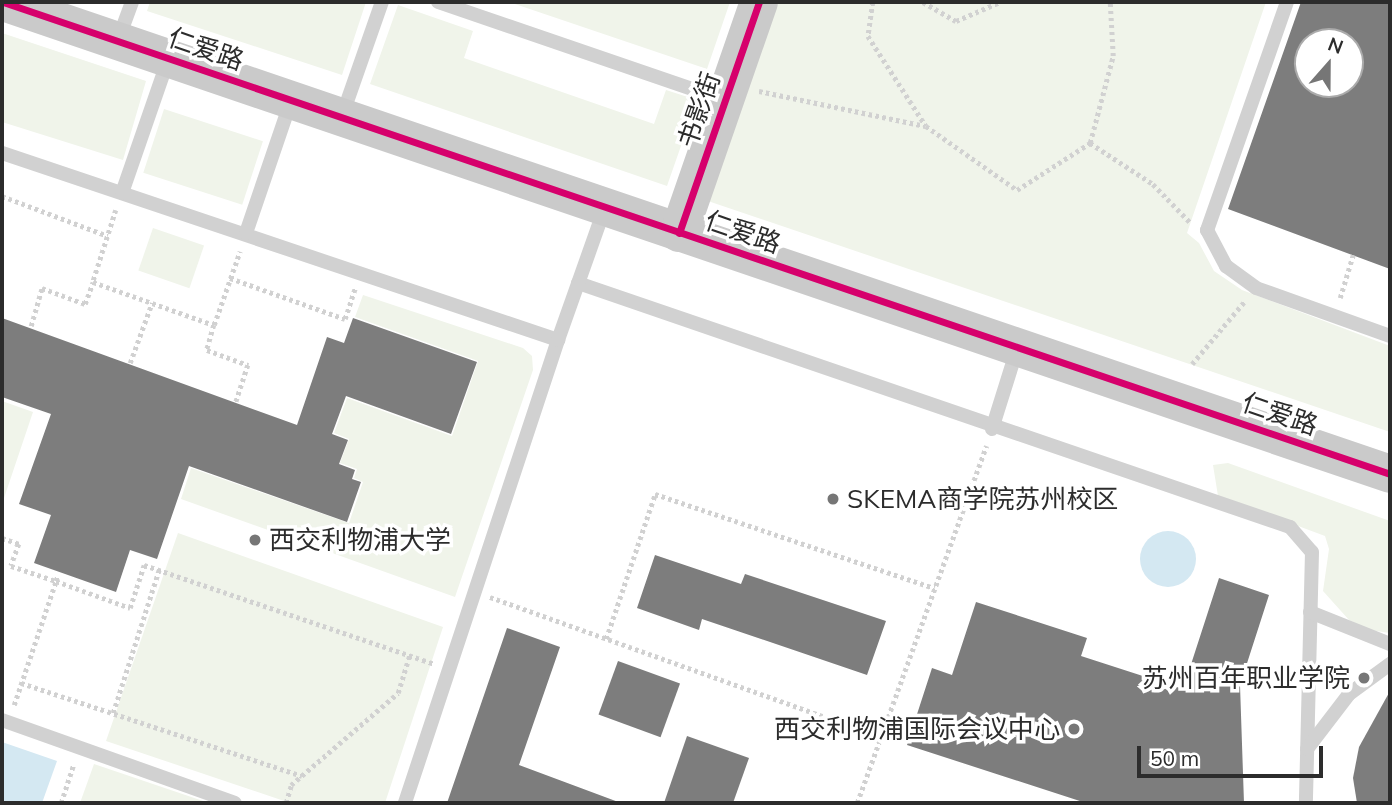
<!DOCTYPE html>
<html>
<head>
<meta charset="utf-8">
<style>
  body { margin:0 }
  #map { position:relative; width:1392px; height:805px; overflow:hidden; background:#fff; font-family:Mulish,"Noto Sans SC",sans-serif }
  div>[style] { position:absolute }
  .green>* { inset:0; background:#f0f4ea; transform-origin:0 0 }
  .water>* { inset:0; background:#d4e8f2 }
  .round { border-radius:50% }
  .building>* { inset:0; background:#7d7d7d; transform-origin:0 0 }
  .path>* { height:4.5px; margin-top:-2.25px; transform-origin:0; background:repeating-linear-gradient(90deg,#d1d1d1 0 3.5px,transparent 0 7px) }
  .lane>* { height:14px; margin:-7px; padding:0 7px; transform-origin:7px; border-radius:7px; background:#d1d1d1 }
  .secondary>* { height:38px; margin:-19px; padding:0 19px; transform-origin:19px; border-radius:19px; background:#cacaca }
  .cycleway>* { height:7px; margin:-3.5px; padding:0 3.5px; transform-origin:3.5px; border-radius:3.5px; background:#d6006c }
  .dots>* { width:19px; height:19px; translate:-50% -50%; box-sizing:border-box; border:4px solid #fff; border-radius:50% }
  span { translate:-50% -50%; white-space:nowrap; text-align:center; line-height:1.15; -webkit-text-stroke:7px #fff; paint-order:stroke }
  .street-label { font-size:26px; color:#2c2c2c }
  .poi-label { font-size:26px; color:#2c2c2c }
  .left { translate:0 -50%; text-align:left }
  .right { translate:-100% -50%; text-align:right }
  .frame { position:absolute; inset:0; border:4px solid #2c2c2c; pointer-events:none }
  .north { position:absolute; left:1294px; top:28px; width:70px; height:70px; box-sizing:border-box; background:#fff; border:2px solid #ababab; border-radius:50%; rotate:21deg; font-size:19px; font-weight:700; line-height:28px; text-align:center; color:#2c2c2c }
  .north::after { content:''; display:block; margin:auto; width:24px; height:32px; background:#767676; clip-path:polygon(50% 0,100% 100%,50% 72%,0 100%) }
  .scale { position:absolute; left:1137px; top:746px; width:186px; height:32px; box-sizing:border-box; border:4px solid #2c2c2c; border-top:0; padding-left:9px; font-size:21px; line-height:24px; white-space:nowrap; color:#2c2c2c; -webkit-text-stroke:5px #fff; paint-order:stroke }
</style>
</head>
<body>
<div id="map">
  <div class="green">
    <i style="clip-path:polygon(150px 2px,366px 2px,342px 75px,147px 11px)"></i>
    <i style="clip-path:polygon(509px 2px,730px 2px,707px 69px)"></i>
    <i style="clip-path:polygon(772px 2px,1266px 2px,1187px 233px,1199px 243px,1214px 271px,1242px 290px,1390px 346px,1390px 432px,702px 199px)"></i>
    <i style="clip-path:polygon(398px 5px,473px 31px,464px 58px,654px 124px,666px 90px,697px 100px,667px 186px,370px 84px)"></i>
    <i style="clip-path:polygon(2px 33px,146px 81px,123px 160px,2px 122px)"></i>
    <i style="left:164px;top:109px;width:104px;height:67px;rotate:18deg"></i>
    <i style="left:153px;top:228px;width:54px;height:45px;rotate:19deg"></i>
    <i style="clip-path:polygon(363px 295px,523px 348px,532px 356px,533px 370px,455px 597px,181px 499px,191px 468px,349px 523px,363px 482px,354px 478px,357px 469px,340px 463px,349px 439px,334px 433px,347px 398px,452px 436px,478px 361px,355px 317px)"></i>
    <i style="clip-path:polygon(2px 401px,33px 412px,2px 504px)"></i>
    <i style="clip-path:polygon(1228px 463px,1390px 521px,1390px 633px,1369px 630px,1349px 620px,1323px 591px,1329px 549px,1325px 536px,1218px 496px,1213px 465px)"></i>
    <i style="clip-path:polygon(178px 533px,443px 627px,385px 803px,290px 803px,106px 741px)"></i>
    <i style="clip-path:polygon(94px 764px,209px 803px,80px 803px)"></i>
  </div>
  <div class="water">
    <i class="round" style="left:1140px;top:531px;width:56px;height:56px"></i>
    <i style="clip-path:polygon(2px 742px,57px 761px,42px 803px,2px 803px)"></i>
  </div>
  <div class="building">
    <i style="clip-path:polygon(evenodd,1301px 2px,1390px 2px,1390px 269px,1228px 209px,1301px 2px,1308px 42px,1350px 42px,1350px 84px,1308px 84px,1308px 42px)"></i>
    <i style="clip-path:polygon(2px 318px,297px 425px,327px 337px,344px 343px,353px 318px,477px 362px,451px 434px,346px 396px,332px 434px,348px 440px,339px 464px,355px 470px,352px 479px,361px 482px,347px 522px,189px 466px,157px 559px,130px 550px,116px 592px,34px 563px,51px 515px,19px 504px,51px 414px,2px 397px)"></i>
    <i style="clip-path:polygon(655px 555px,741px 584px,745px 574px,886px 621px,867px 675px,702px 619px,699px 630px,637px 608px)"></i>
    <i style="clip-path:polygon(1219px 578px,1269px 595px,1240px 685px,1244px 803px,1086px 803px,907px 745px,932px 668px,952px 675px,976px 602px,1087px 638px,1081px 656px,1183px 689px)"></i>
    <i style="clip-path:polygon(507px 628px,560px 647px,519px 765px,621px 803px,447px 803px)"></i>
    <i style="left:618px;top:661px;width:66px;height:57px;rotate:20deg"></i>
    <i style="clip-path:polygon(1390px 691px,1390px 803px,1357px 803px,1353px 778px,1359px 747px)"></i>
    <i style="clip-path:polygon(687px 736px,749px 758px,733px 803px,664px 803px)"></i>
  </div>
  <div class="path">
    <i style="left:873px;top:2px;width:34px;rotate:98deg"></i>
    <i style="left:868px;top:36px;width:107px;rotate:57.2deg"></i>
    <i style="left:926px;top:126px;width:111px;rotate:35.1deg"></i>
    <i style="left:1017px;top:190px;width:87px;rotate:-32.8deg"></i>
    <i style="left:1090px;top:143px;width:75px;rotate:33.1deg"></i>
    <i style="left:1153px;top:184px;width:53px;rotate:45.8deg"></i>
    <i style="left:923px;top:2px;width:38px;rotate:30deg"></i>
    <i style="left:956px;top:21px;width:48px;rotate:-23.4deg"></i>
    <i style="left:759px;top:91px;width:170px;rotate:11.9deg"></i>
    <i style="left:1090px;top:143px;width:90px;rotate:-75.2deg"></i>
    <i style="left:1113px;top:56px;width:54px;rotate:-93.2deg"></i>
    <i style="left:2px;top:196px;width:113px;rotate:20.7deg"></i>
    <i style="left:116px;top:210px;width:76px;rotate:107.7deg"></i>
    <i style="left:93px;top:282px;width:128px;rotate:19.6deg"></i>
    <i style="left:214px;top:325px;width:78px;rotate:-70.6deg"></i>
    <i style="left:230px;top:278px;width:122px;rotate:19.6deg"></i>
    <i style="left:345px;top:319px;width:32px;rotate:-72deg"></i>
    <i style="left:1340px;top:298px;width:45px;rotate:-73.2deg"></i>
    <i style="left:214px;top:325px;width:26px;rotate:106deg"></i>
    <i style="left:207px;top:350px;width:44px;rotate:20.1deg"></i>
    <i style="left:248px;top:365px;width:40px;rotate:108deg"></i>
    <i style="left:31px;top:326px;width:40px;rotate:-74deg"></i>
    <i style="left:42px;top:288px;width:46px;rotate:20.4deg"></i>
    <i style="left:85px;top:304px;width:23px;rotate:-70deg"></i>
    <i style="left:130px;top:363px;width:64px;rotate:-69.9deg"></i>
    <i style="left:1192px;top:364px;width:81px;rotate:-50deg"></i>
    <i style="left:2px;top:538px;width:18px;rotate:19deg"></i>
    <i style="left:19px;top:544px;width:23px;rotate:110deg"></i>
    <i style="left:11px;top:566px;width:47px;rotate:18.4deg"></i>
    <i style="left:56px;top:581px;width:6px;rotate:-72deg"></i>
    <i style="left:490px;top:597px;width:415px;rotate:19.7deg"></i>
    <i style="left:606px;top:639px;width:153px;rotate:-71.3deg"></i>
    <i style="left:655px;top:494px;width:295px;rotate:18.6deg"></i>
    <i style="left:21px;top:683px;width:296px;rotate:18.3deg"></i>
    <i style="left:14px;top:705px;width:131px;rotate:-71.3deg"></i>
    <i style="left:56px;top:581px;width:79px;rotate:20deg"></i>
    <i style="left:130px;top:608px;width:45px;rotate:-72deg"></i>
    <i style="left:144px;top:565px;width:306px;rotate:18.8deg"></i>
    <i style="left:113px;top:713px;width:150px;rotate:-72.2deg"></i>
    <i style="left:61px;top:803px;width:40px;rotate:-72deg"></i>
    <i style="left:286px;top:803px;width:19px;rotate:-74deg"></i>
    <i style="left:291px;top:785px;width:141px;rotate:-40.7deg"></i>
    <i style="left:398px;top:693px;width:39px;rotate:-73deg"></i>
    <i style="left:857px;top:803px;width:380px;rotate:-70.1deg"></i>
  </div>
  <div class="lane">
    <i style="left:438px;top:2px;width:303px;rotate:18.9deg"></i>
    <i style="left:1287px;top:2px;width:242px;rotate:109.3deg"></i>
    <i style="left:1207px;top:230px;width:41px;rotate:62.2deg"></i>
    <i style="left:1226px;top:266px;width:37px;rotate:36deg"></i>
    <i style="left:1256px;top:288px;width:142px;rotate:19.7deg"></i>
    <i style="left:118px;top:40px;width:40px;rotate:-69.8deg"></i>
    <i style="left:342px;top:116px;width:121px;rotate:-70.7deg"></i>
    <i style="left:2px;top:153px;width:587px;rotate:18.59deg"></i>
    <i style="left:558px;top:340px;width:488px;rotate:108.3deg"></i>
    <i style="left:122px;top:193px;width:141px;rotate:-70.9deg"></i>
    <i style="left:246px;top:233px;width:139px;rotate:-71.2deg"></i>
    <i style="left:578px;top:283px;width:753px;rotate:18.92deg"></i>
    <i style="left:1290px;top:527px;width:33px;rotate:49deg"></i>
    <i style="left:1312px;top:552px;width:251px;rotate:91.4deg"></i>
    <i style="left:558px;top:340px;width:138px;rotate:-70.5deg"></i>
    <i style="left:992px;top:429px;width:84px;rotate:-72.6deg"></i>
    <i style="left:1310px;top:612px;width:86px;rotate:21.8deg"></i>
    <i style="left:2px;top:720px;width:247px;rotate:19.6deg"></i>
    <i style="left:1307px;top:749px;width:69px;rotate:-52.6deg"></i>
    <i style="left:1349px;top:694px;width:51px;rotate:-36.2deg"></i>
  </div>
  <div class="secondary">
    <i style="left:3px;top:2px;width:1465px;rotate:18.79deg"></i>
    <i style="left:679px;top:233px;width:244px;rotate:-70.9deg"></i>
  </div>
  <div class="cycleway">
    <i style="left:3px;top:2px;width:1465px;rotate:18.79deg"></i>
    <i style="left:679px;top:233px;width:244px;rotate:-70.9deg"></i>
  </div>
  <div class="dots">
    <i style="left:833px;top:499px;background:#767676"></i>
    <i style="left:255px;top:540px;background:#767676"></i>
    <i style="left:1364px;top:678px;background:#767676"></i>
    <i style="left:1074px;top:729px;background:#767676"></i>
  </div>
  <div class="street-label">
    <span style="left:206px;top:49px;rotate:19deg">仁爱路</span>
    <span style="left:699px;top:110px;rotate:-71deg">书影街</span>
    <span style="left:743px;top:232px;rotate:19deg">仁爱路</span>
    <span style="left:1280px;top:414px;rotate:19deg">仁爱路</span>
  </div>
  <div class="poi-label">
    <span class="left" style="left:847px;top:499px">SKEMA商学院苏州校区</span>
    <span class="left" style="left:269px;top:540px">西交利物浦大学</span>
    <span class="right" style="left:1350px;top:678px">苏州百年职业学院</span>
    <span class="right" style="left:1060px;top:729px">西交利物浦国际会议中心</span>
  </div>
  <div class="frame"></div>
  <div class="north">N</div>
  <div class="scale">50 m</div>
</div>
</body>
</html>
